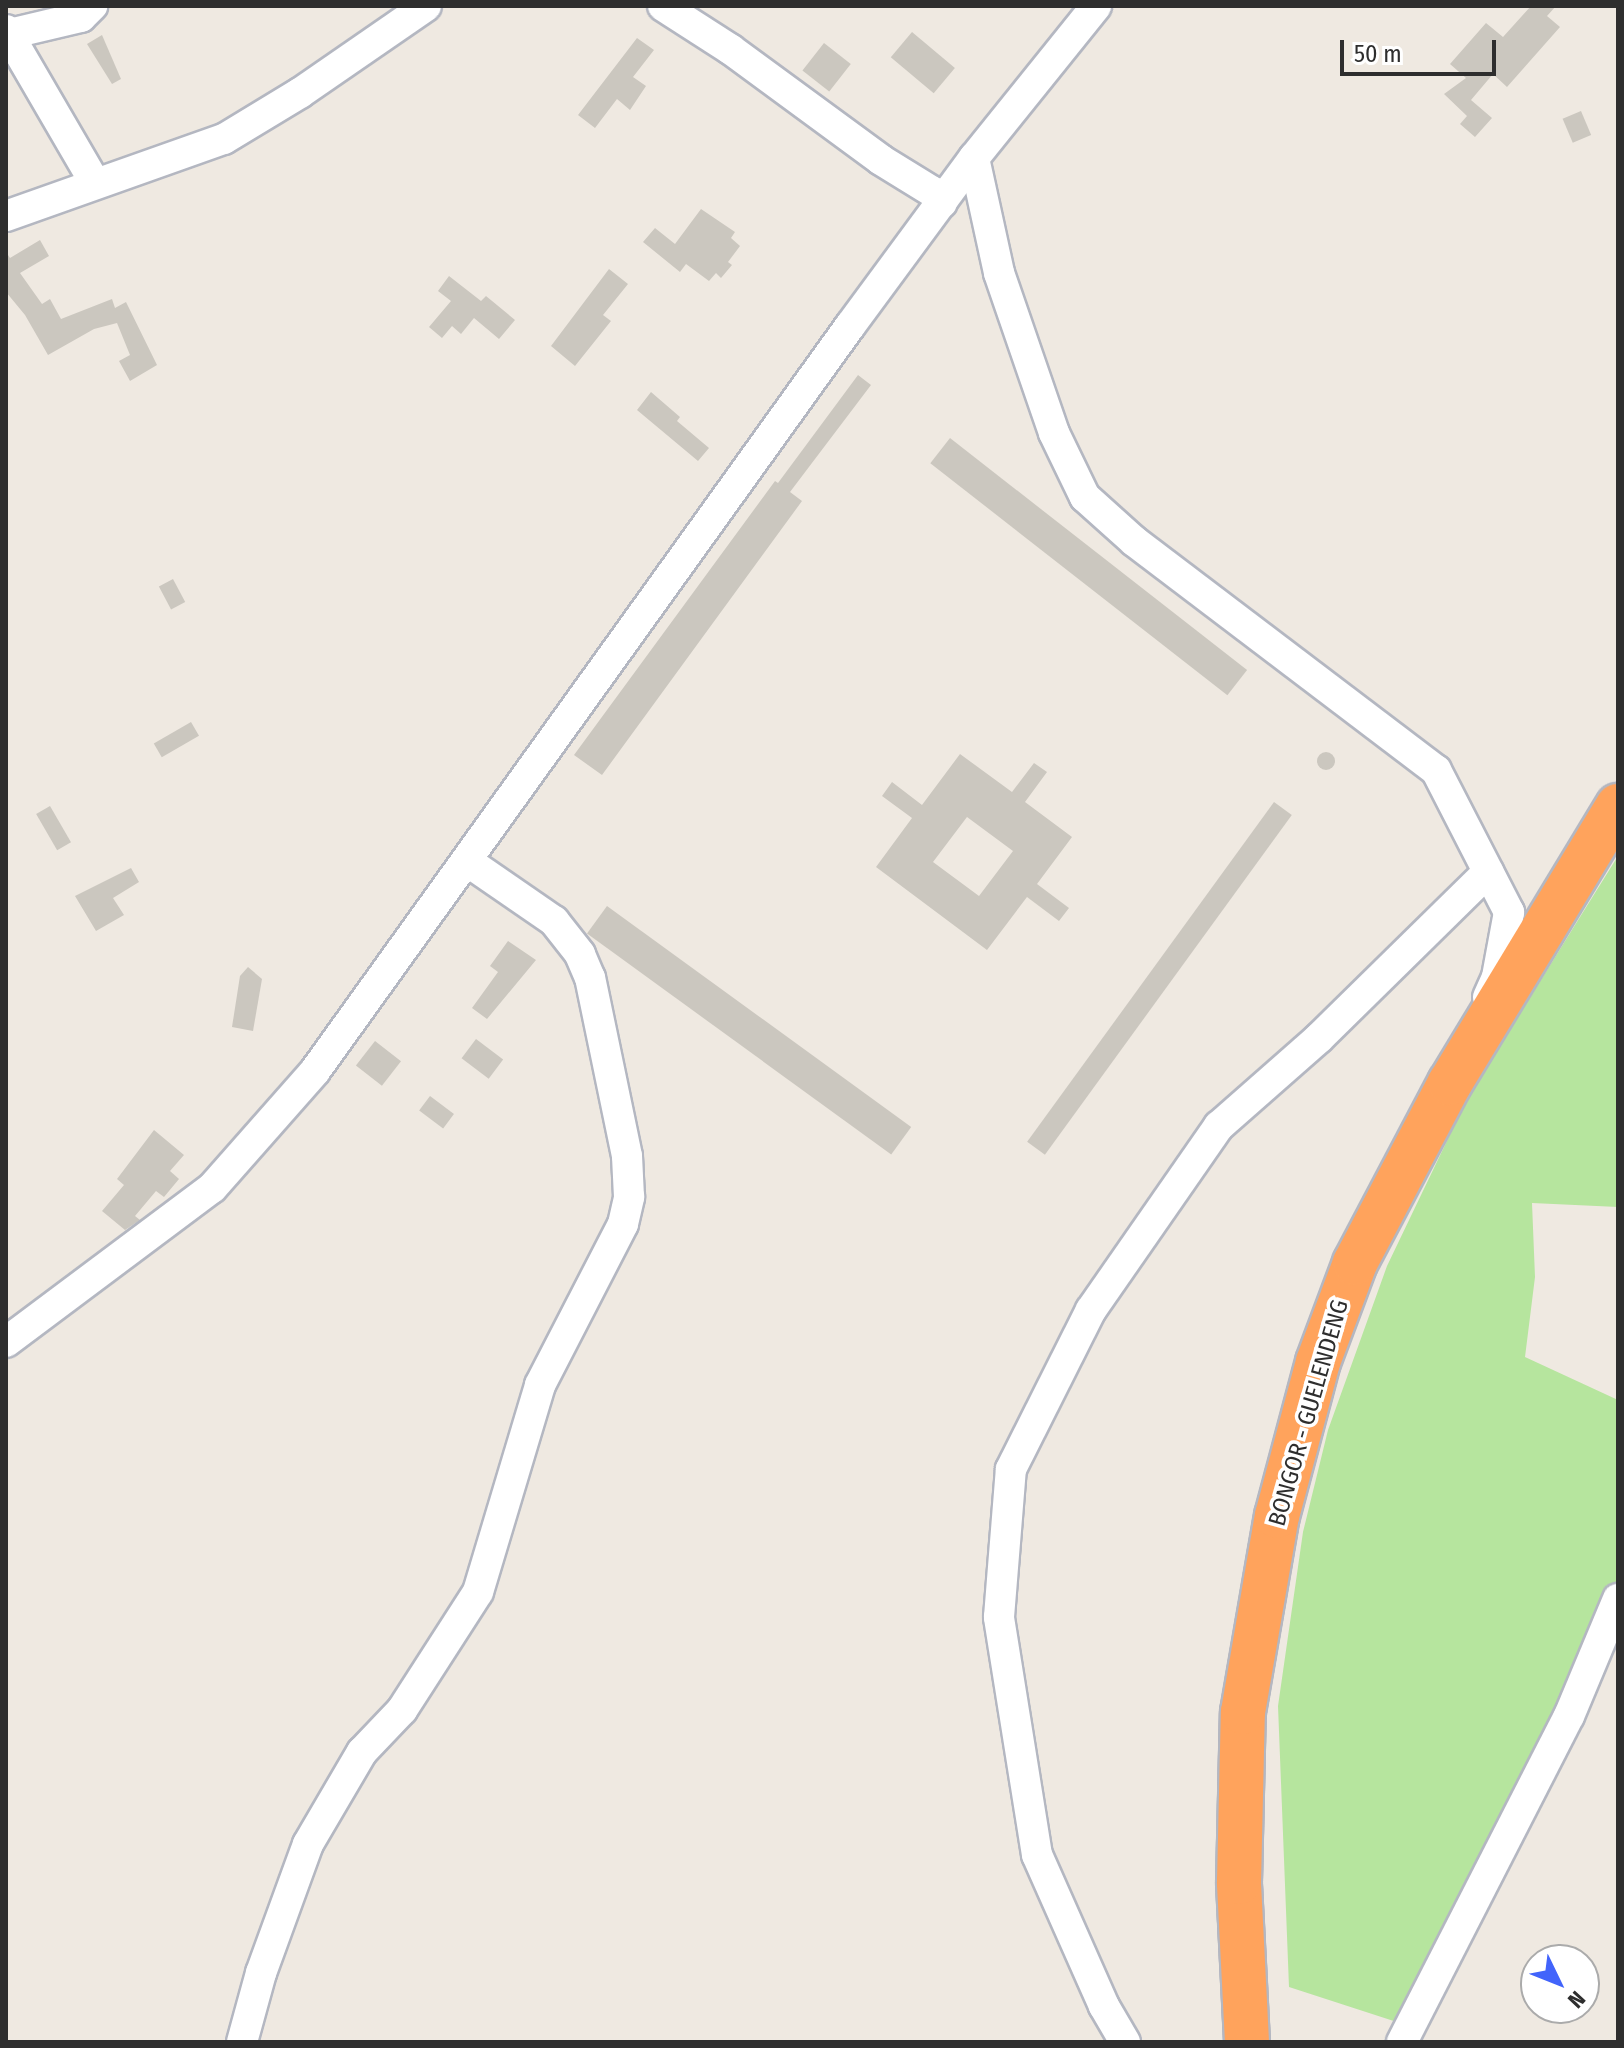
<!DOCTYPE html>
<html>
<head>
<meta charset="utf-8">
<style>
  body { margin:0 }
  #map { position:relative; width:1624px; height:2048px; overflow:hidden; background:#efe9e1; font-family:"Fira Sans Condensed",sans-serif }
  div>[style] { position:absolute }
  .green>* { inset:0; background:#b6e59e }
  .building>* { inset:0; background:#cbc7bf; transform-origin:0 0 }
  .round { border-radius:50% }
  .roads { filter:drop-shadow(2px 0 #b4b7c1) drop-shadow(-2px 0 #b4b7c1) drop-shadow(0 2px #b4b7c1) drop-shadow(0 -2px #b4b7c1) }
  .minor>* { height:30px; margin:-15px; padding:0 15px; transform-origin:15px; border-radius:15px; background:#fff }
  .highway>* { height:44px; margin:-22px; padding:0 22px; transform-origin:22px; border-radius:22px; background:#ffa35c }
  span { translate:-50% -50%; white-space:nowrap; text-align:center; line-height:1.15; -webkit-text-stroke:7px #fff; paint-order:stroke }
  .street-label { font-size:24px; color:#2e2e2e }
  .frame { position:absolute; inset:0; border:8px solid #2e2e2e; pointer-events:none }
  .north { position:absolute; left:1520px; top:1944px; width:80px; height:80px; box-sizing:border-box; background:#fff; border:2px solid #ababab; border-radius:50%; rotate:133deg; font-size:22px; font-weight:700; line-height:32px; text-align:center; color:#2e2e2e }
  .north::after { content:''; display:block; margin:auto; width:28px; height:36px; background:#4264fb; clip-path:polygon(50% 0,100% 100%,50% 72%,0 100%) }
  .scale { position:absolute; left:1340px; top:40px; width:156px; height:36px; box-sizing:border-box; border:4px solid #2e2e2e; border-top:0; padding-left:10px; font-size:24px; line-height:28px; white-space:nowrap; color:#2e2e2e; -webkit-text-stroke:6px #fff; paint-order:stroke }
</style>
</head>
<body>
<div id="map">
  <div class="green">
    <i style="clip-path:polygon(1618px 856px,1618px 1207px,1532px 1203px,1535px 1277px,1525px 1357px,1618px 1400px,1618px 1588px,1406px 2025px,1289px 1987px,1278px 1706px,1303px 1532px,1328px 1430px,1387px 1266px,1468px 1097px)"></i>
  </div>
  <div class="building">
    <i style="clip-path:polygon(1531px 6px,1556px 6px,1547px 16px,1560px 27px,1507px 87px,1493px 74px,1471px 100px,1492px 118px,1475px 137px,1460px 124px,1467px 116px,1444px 94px,1466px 78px,1450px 64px,1486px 23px,1503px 37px)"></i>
    <i style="left:912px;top:32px;width:56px;height:33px;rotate:40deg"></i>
    <i style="clip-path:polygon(102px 35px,121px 79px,112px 84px,87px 44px)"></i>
    <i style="clip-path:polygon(637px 38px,654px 50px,633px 77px,646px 86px,630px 110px,617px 99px,595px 128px,578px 115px)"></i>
    <i style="left:824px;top:43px;width:34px;height:35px;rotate:38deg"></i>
    <i style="left:1581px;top:111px;width:26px;height:20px;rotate:67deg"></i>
    <i style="clip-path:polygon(701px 209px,735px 232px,731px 238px,740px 246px,728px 262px,732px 265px,721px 278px,716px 273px,709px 281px,686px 264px,680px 272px,643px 242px,655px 228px,675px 244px)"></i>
    <i style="clip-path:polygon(40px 240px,49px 256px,20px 273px,42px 304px,50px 299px,61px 319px,112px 299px,115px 308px,126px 302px,157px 365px,130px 381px,119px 361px,130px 355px,117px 323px,94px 329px,48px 355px,25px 315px,6px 292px,6px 252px,10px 258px)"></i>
    <i style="clip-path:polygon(609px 269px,628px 284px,603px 315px,611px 321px,575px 366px,551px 346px)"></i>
    <i style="clip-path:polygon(449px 276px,481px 301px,486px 296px,515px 320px,499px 339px,474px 318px,461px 334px,452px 326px,442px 338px,429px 327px,451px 301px,438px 291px)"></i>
    <i style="clip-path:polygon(858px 375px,871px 385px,790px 492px,802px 501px,602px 775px,574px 755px,775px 481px,778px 483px)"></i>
    <i style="clip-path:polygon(651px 392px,680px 417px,677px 421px,709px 448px,698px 461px,637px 410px)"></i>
    <i style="left:950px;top:438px;width:377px;height:32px;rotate:38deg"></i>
    <i style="left:173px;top:579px;width:26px;height:16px;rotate:62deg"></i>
    <i style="left:191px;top:722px;width:16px;height:43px;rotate:60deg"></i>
    <i class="round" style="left:1317px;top:752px;width:18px;height:18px"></i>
    <i style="clip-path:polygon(evenodd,960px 754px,1012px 792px,1034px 763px,1047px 772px,1025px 802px,1072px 837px,1037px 884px,1069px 908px,1059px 921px,1027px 897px,987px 950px,876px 867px,912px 818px,882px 796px,892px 782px,922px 805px,960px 754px,967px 817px,1013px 851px,979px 896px,933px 862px,967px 817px)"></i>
    <i style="left:1274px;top:802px;width:22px;height:420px;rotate:36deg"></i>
    <i style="left:50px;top:806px;width:42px;height:16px;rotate:60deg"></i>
    <i style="clip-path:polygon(131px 868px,139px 882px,113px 898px,124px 915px,96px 931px,75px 896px)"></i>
    <i style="left:607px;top:906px;width:376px;height:34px;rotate:36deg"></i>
    <i style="clip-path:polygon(508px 941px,536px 960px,487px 1019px,472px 1008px,498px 972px,490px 966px)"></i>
    <i style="clip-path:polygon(248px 967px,262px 979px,253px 1031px,232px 1027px,240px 976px)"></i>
    <i style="left:476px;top:1039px;width:34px;height:24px;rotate:37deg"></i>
    <i style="left:375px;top:1041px;width:33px;height:31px;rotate:38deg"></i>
    <i style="left:430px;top:1096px;width:30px;height:18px;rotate:37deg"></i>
    <i style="clip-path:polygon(154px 1130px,184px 1155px,170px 1171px,179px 1179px,164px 1197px,156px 1191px,135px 1216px,140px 1220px,125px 1230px,102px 1211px,124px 1185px,117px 1179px)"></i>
  </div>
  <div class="roads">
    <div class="minor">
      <i style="left:663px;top:6px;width:80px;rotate:32.7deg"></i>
      <i style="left:730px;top:49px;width:187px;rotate:36.3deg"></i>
      <i style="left:881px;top:160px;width:61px;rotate:31.6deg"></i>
      <i style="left:933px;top:192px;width:14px;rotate:51deg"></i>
      <i style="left:6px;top:30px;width:177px;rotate:59.8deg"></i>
      <i style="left:9px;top:34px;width:74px;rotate:-13.3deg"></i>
      <i style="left:81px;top:17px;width:16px;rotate:-45deg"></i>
      <i style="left:974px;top:158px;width:118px;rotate:77.7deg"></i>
      <i style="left:999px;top:273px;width:169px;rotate:71deg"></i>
      <i style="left:1054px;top:433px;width:71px;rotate:64.2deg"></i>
      <i style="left:1085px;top:497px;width:66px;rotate:41.9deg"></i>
      <i style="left:1134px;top:541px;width:379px;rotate:37.2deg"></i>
      <i style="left:1436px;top:770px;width:160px;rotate:62.8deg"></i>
      <i style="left:1509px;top:912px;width:66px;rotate:100.5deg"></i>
      <i style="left:1497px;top:977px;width:22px;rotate:114deg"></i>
      <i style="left:6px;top:216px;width:231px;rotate:-19.5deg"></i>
      <i style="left:224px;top:139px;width:89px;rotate:-31.2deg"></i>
      <i style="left:300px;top:93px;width:153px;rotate:-34.6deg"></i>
      <i style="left:6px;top:1342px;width:257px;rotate:-36.8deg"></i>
      <i style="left:212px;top:1188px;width:156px;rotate:-48.6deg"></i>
      <i style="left:315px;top:1071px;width:917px;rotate:-54.32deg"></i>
      <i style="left:850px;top:326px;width:209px;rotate:-53.6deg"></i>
      <i style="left:974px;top:158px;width:195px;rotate:-51.2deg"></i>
      <i style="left:242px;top:2042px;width:72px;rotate:-74.6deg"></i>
      <i style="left:261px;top:1973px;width:137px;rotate:-70deg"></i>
      <i style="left:308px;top:1844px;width:107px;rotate:-59.6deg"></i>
      <i style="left:362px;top:1752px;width:58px;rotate:-46.4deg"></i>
      <i style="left:402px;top:1710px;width:140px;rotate:-57.2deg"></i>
      <i style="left:478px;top:1592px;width:216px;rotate:-73.3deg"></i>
      <i style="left:540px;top:1385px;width:181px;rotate:-62.7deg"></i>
      <i style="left:623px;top:1224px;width:28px;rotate:-77deg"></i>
      <i style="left:629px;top:1197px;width:41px;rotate:-92.8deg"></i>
      <i style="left:627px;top:1156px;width:182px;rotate:-101.7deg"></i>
      <i style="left:590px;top:978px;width:26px;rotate:-113deg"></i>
      <i style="left:580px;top:954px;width:42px;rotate:-128.2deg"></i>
      <i style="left:554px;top:921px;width:106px;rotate:-145.4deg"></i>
      <i style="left:1125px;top:2042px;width:42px;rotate:-120.3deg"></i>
      <i style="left:1104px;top:2006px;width:165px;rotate:-113.9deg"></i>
      <i style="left:1037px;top:1855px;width:241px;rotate:-99.1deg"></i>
      <i style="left:999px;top:1617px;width:148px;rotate:-85.4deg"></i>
      <i style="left:1011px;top:1469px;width:178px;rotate:-63.3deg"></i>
      <i style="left:1091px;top:1310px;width:224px;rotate:-55.2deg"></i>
      <i style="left:1219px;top:1126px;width:133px;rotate:-41.3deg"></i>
      <i style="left:1319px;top:1038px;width:237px;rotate:-44.5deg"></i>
      <i style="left:1402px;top:2042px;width:366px;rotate:-62.9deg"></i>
      <i style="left:1569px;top:1716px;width:127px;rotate:-67.3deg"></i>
    </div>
    <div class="highway">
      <i style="left:1247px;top:2042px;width:160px;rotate:-92.9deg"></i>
      <i style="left:1239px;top:1882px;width:170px;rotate:-88.7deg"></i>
      <i style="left:1243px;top:1712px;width:199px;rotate:-80.2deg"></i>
      <i style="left:1277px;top:1516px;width:159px;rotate:-75.1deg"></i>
      <i style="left:1318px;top:1362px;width:106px;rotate:-69.5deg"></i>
      <i style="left:1355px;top:1263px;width:204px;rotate:-62.2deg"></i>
      <i style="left:1450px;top:1083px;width:324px;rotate:-58.8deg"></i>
    </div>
  </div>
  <div class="street-label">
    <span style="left:1309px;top:1413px;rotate:-74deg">BONGOR - GUELENDENG</span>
  </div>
  <div class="frame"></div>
  <div class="north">N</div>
  <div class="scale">50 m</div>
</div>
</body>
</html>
